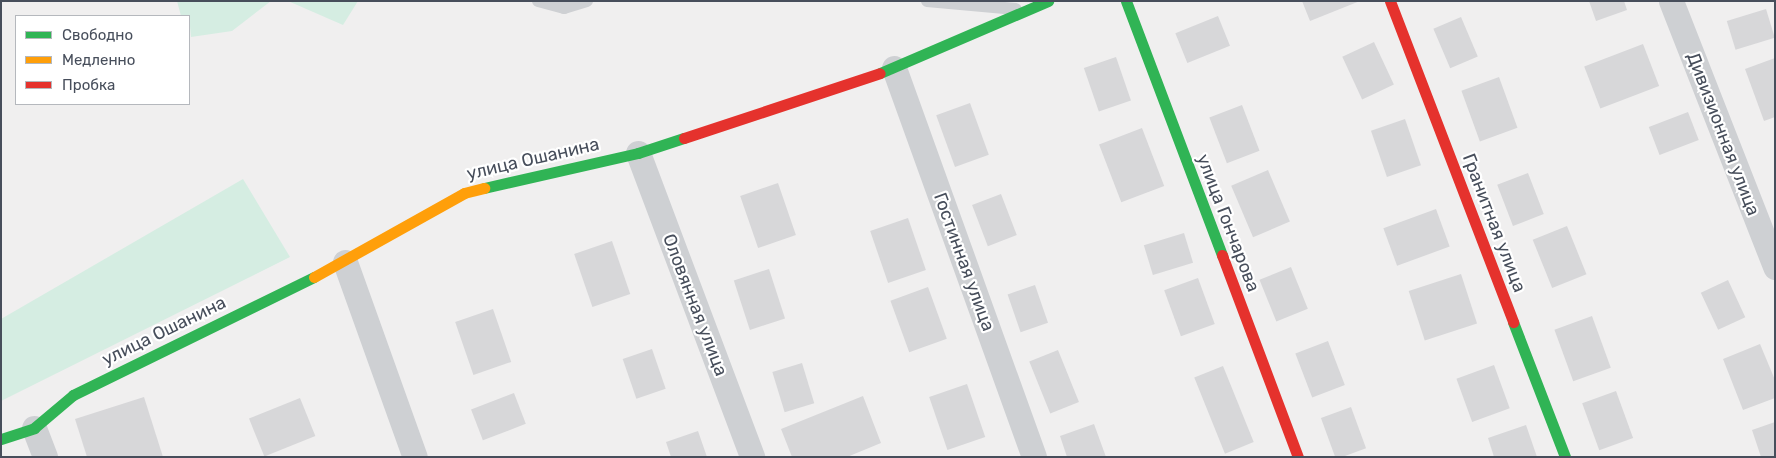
<!DOCTYPE html>
<html>
<head>
<meta charset="utf-8">
<style>
  body { margin:0 }
  #map { position:relative; width:1776px; height:458px; overflow:hidden; background:#f0efef; font-family:Rubik,sans-serif }
  div>[style] { position:absolute }
  .green>* { inset:0; background:#d5ede2 }
  .building>* { inset:0; background:#d7d7d9; transform-origin:0 0 }
  .lane>* { height:12px; margin:-6px; padding:0 6px; transform-origin:6px; border-radius:6px; background:#ced0d3 }
  .street>* { height:25px; margin:-12.5px; padding:0 12.5px; transform-origin:12.5px; border-radius:12.5px; background:#ced0d3 }
  .fast>* { height:11px; margin:-5.5px; padding:0 5.5px; transform-origin:5.5px; border-radius:5.5px; background:#30b455 }
  .slow>* { height:11px; margin:-5.5px; padding:0 5.5px; transform-origin:5.5px; border-radius:5.5px; background:#ff9f0a }
  .jam>* { height:11px; margin:-5.5px; padding:0 5.5px; transform-origin:5.5px; border-radius:5.5px; background:#e5322d }
  span { translate:-50% -50%; white-space:nowrap; text-align:center; line-height:1.15; -webkit-text-stroke:4.5px #fff; paint-order:stroke }
  .street-label { font-size:18px; color:#474e5b }
  .frame { position:absolute; inset:0; border:2px solid #474e5b; pointer-events:none }
  .legend { position:absolute; left:15px; top:15px; width:175px; height:90px; box-sizing:border-box; background:#fff; border:1px solid #b5b8bd; margin:0; padding:6px 9px; list-style:none; font-size:15px; color:#474e5b }
  .legend li { display:flex; align-items:center; gap:10px; height:25px }
  .legend b { width:25px; border:1px solid #b5b8bd }
</style>
</head>
<body>
<div id="map">
  <div class="green">
    <i style="clip-path:polygon(177px 1px,271px 1px,232px 31px,191px 37px,189px 16px,181px 16px)"></i>
    <i style="clip-path:polygon(288px 1px,358px 1px,343px 25px)"></i>
    <i style="clip-path:polygon(243px 179px,290px 257px,1px 401px,1px 319px)"></i>
  </div>
  <div class="building">
    <i style="clip-path:polygon(1302px 1px,1360px 1px,1310px 21px)"></i>
    <i style="clip-path:polygon(1589px 1px,1624px 1px,1627px 10px,1596px 21px)"></i>
    <i style="left:1766px;top:9px;width:30px;height:41px;rotate:73deg"></i>
    <i style="left:1218px;top:16px;width:32px;height:46px;rotate:68deg"></i>
    <i style="left:1461px;top:17px;width:43px;height:30px;rotate:67deg"></i>
    <i style="left:1374px;top:42px;width:47px;height:35px;rotate:65deg"></i>
    <i style="left:1643px;top:44px;width:45px;height:63px;rotate:69deg"></i>
    <i style="left:1116px;top:57px;width:46px;height:34px;rotate:71deg"></i>
    <i style="clip-path:polygon(1775px 58px,1775px 117px,1764px 121px,1745px 69px)"></i>
    <i style="left:1499px;top:77px;width:54px;height:40px;rotate:70deg"></i>
    <i style="left:970px;top:103px;width:55px;height:36px;rotate:70deg"></i>
    <i style="left:1242px;top:105px;width:49px;height:35px;rotate:69deg"></i>
    <i style="left:1688px;top:112px;width:30px;height:42px;rotate:69deg"></i>
    <i style="left:1405px;top:119px;width:49px;height:36px;rotate:71deg"></i>
    <i style="left:1142px;top:128px;width:62px;height:46px;rotate:69deg"></i>
    <i style="left:1268px;top:170px;width:56px;height:40px;rotate:67deg"></i>
    <i style="left:1528px;top:173px;width:44px;height:33px;rotate:69deg"></i>
    <i style="left:778px;top:183px;width:55px;height:40px;rotate:71deg"></i>
    <i style="left:1001px;top:194px;width:44px;height:31px;rotate:69deg"></i>
    <i style="left:1436px;top:209px;width:40px;height:56px;rotate:70deg"></i>
    <i style="left:908px;top:218px;width:55px;height:40px;rotate:71deg"></i>
    <i style="left:1567px;top:226px;width:52px;height:37px;rotate:68deg"></i>
    <i style="left:1184px;top:233px;width:31px;height:42px;rotate:73deg"></i>
    <i style="left:612px;top:241px;width:56px;height:40px;rotate:71deg"></i>
    <i style="left:1291px;top:267px;width:45px;height:34px;rotate:68deg"></i>
    <i style="left:769px;top:269px;width:52px;height:37px;rotate:72deg"></i>
    <i style="left:1461px;top:274px;width:52px;height:55px;rotate:72deg"></i>
    <i style="left:1198px;top:278px;width:49px;height:36px;rotate:70deg"></i>
    <i style="left:1728px;top:280px;width:41px;height:30px;rotate:65deg"></i>
    <i style="left:1035px;top:285px;width:40px;height:29px;rotate:71deg"></i>
    <i style="left:928px;top:287px;width:55px;height:40px;rotate:70deg"></i>
    <i style="left:493px;top:309px;width:56px;height:40px;rotate:71deg"></i>
    <i style="left:1592px;top:316px;width:55px;height:40px;rotate:70deg"></i>
    <i style="left:1328px;top:341px;width:47px;height:35px;rotate:69deg"></i>
    <i style="clip-path:polygon(1760px 344px,1775px 380px,1775px 398px,1743px 410px,1723px 359px)"></i>
    <i style="left:652px;top:349px;width:42px;height:31px;rotate:71deg"></i>
    <i style="left:1058px;top:350px;width:56px;height:31px;rotate:68deg"></i>
    <i style="left:802px;top:363px;width:42px;height:31px;rotate:73deg"></i>
    <i style="left:1494px;top:365px;width:46px;height:40px;rotate:70deg"></i>
    <i style="left:1223px;top:366px;width:82px;height:31px;rotate:68deg"></i>
    <i style="left:967px;top:384px;width:56px;height:40px;rotate:71deg"></i>
    <i style="left:1616px;top:391px;width:50px;height:36px;rotate:70deg"></i>
    <i style="left:514px;top:393px;width:33px;height:46px;rotate:69deg"></i>
    <i style="clip-path:polygon(863px 396px,881px 443px,847px 457px,792px 457px,781px 429px)"></i>
    <i style="clip-path:polygon(144px 397px,163px 457px,87px 457px,75px 419px)"></i>
    <i style="left:300px;top:398px;width:41px;height:55px;rotate:68deg"></i>
    <i style="left:1351px;top:407px;width:44px;height:32px;rotate:70deg"></i>
    <i style="clip-path:polygon(1775px 422px,1775px 457px,1761px 457px,1752px 430px)"></i>
    <i style="clip-path:polygon(1094px 424px,1106px 457px,1067px 457px,1060px 436px)"></i>
    <i style="clip-path:polygon(1526px 425px,1537px 457px,1494px 457px,1488px 438px)"></i>
    <i style="clip-path:polygon(698px 431px,707px 457px,671px 457px,666px 442px)"></i>
  </div>
  <div class="lane">
    <i style="left:538px;top:1px;width:27px;rotate:15deg"></i>
    <i style="left:564px;top:8px;width:24px;rotate:-17deg"></i>
    <i style="left:927px;top:1px;width:89px;rotate:5.1deg"></i>
  </div>
  <div class="street">
    <i style="left:1671px;top:1px;width:286px;rotate:68.6deg"></i>
    <i style="left:894px;top:68px;width:413px;rotate:70.2deg"></i>
    <i style="left:638px;top:153px;width:325px;rotate:69.4deg"></i>
    <i style="left:345px;top:262px;width:207px;rotate:70.3deg"></i>
    <i style="left:34px;top:428px;width:31px;rotate:69deg"></i>
  </div>
  <div class="fast">
    <i style="left:1126px;top:1px;width:272px;rotate:69.3deg"></i>
    <i style="left:880px;top:73px;width:183px;rotate:-23.2deg"></i>
    <i style="left:484px;top:188px;width:158px;rotate:-12.8deg"></i>
    <i style="left:638px;top:153px;width:48px;rotate:-18.1deg"></i>
    <i style="left:1513px;top:322px;width:145px;rotate:68.9deg"></i>
    <i style="left:1px;top:439px;width:35px;rotate:-18deg"></i>
    <i style="left:34px;top:428px;width:51px;rotate:-40.2deg"></i>
    <i style="left:73px;top:395px;width:268px;rotate:-26.1deg"></i>
  </div>
  <div class="slow">
    <i style="left:314px;top:277px;width:172px;rotate:-29.2deg"></i>
    <i style="left:464px;top:193px;width:21px;rotate:-14deg"></i>
  </div>
  <div class="jam">
    <i style="left:1390px;top:1px;width:344px;rotate:69deg"></i>
    <i style="left:684px;top:138px;width:206px;rotate:-18.3deg"></i>
    <i style="left:1222px;top:255px;width:216px;rotate:69.4deg"></i>
  </div>
  <div class="street-label">
    <span style="left:1723px;top:134px;rotate:69deg">Дивизионная улица</span>
    <span style="left:533px;top:159px;rotate:-13deg">улица Ошанина</span>
    <span style="left:1228px;top:223px;rotate:69deg">улица Гончарова</span>
    <span style="left:1494px;top:223px;rotate:69deg">Гранитная улица</span>
    <span style="left:964px;top:262px;rotate:70deg">Гостинная улица</span>
    <span style="left:695px;top:305px;rotate:69deg">Оловянная улица</span>
    <span style="left:164px;top:331px;rotate:-26deg">улица Ошанина</span>
  </div>
  <div class="frame"></div>
  <ul class="legend">
  <li><b style="height:6px;background:#30b455"></b>Свободно</li>
  <li><b style="height:6px;background:#ff9f0a"></b>Медленно</li>
  <li><b style="height:6px;background:#e5322d"></b>Пробка</li>
  </ul>
</div>
</body>
</html>
